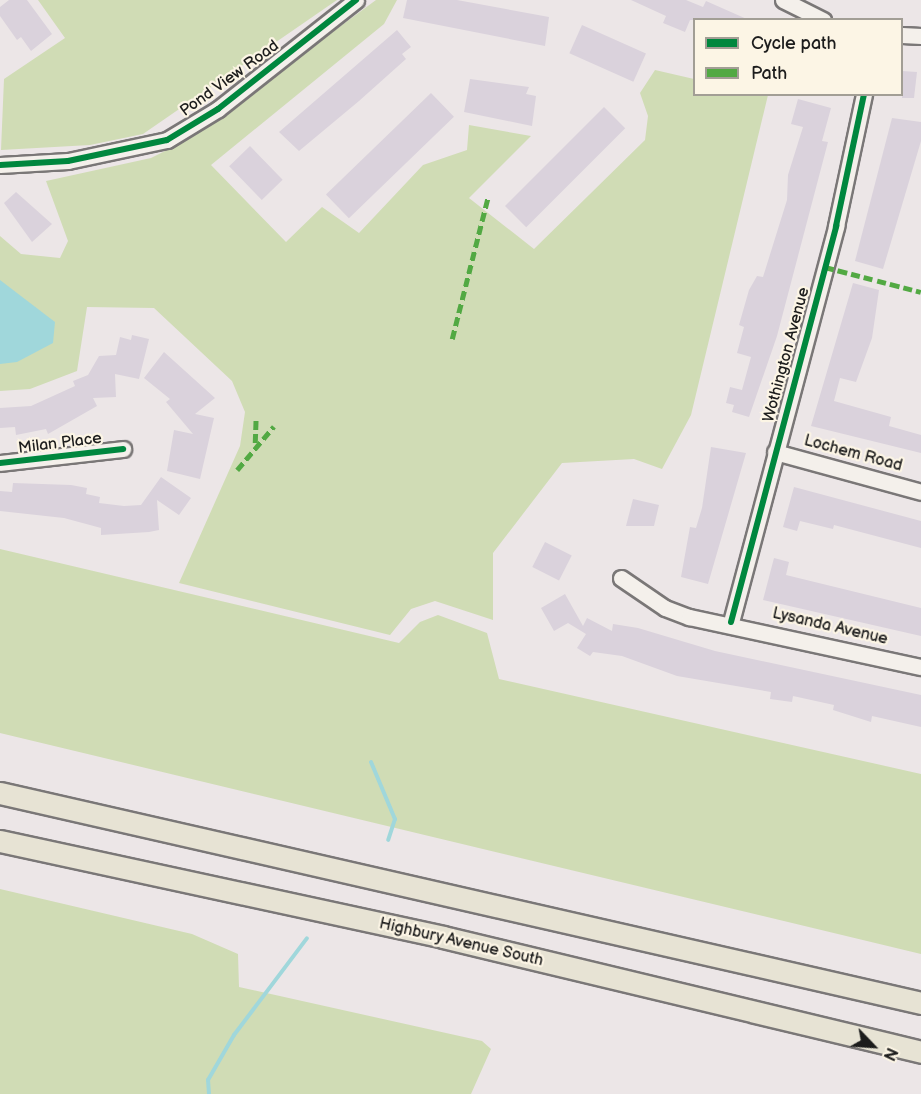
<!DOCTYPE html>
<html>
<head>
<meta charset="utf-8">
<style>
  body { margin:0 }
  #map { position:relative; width:921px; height:1094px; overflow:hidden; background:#ece6e7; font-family:"Balsamiq Sans",sans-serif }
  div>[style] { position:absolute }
  .green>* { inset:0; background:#d0dcb5 }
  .water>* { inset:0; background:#a0d7db }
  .stream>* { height:4px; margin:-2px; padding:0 2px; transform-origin:2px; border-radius:2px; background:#a0d7db }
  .building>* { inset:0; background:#dad2dc; transform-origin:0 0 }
  .roads { filter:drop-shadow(2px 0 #7a7777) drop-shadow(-2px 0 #7a7777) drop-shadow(0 2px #7a7777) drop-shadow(0 -2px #7a7777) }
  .minor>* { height:15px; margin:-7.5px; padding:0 7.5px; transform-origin:7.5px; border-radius:7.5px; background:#f4f0eb }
  .highway>* { height:21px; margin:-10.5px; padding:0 10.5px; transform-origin:10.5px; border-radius:10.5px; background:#e7e3d4 }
  .quiet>* { height:4.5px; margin-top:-2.25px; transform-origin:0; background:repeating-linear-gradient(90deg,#52a943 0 9px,transparent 0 13.5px) }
  .cycleway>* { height:6px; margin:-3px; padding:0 3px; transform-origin:3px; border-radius:3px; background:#00873e }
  span { translate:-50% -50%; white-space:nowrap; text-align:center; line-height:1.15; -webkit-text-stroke:4.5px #fcf5e5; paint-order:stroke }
  .street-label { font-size:16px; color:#1c1c1c }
  .legend { position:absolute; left:693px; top:18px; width:210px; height:78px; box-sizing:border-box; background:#fcf5e5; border:2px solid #a29e95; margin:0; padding:8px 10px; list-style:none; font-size:18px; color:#1c1c1c }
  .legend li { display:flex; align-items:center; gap:12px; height:30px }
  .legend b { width:30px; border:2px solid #a29e95 }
  .north { position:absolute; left:843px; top:1016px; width:60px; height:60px; -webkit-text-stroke:4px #fcf5e5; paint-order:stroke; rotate:115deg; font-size:16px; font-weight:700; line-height:24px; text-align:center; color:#1c1c1c }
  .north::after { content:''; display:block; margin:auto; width:21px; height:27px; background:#1c1c1c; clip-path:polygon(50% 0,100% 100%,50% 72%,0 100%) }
</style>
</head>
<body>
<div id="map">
  <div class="green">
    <i style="clip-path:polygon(38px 0,337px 0,143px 134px,90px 145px,1px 150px,4px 79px,65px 38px)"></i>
    <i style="clip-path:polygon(376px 0,397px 0,384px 24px,211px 165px,286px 242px,322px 207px,359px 233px,423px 165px,467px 150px,469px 125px,531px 136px,469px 198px,534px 249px,645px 140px,648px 116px,640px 93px,655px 70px,694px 79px,694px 94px,768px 95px,691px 415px,662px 469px,634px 459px,562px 463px,493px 553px,493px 620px,435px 601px,411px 609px,390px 635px,179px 583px,240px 446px,245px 412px,232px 381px,154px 308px,87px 307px,77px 371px,30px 389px,0 391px,0 236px,21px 254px,60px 258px,68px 241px,46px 181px,151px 158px,183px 142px)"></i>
    <i style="clip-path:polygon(0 549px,399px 643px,420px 622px,438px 615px,487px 633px,499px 679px,921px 774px,921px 954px,0 733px)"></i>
    <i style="clip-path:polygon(0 889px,192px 934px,238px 954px,239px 987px,482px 1041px,491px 1049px,471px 1094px,0 1094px)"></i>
  </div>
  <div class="water">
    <i style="clip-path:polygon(0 280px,55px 322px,53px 343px,17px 362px,0 364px)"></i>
  </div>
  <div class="stream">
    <i style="left:371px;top:762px;width:62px;rotate:67.2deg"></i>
    <i style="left:395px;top:819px;width:22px;rotate:108deg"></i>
    <i style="left:209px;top:1094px;width:14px;rotate:-94deg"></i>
    <i style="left:208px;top:1080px;width:52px;rotate:-60deg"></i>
    <i style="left:234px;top:1035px;width:121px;rotate:-53deg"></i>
  </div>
  <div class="building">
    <i style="clip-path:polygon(9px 0,27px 0,52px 34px,31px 51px,21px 37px,17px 40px,0 16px,0 7px)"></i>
    <i style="clip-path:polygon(407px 0,457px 0,549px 17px,545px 46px,403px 18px)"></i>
    <i style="clip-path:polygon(631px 0,686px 0,703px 7px,706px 1px,749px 20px,690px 20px,685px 32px,663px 23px,666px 16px)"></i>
    <i style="left:582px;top:25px;width:70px;height:31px;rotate:24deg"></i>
    <i style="clip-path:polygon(397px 30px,411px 47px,402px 54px,406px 59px,359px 101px,299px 151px,279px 132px)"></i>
    <i style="clip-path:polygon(902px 71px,917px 72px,914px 98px,902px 98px)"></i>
    <i style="clip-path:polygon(470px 79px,529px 87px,526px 94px,536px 96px,532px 126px,464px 112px)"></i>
    <i style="left:431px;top:93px;width:33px;height:146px;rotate:46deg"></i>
    <i style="clip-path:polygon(798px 99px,831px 108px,822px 141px,828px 142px,777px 336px,749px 417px,732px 412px,734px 405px,726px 403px,730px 387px,742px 390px,751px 357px,737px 353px,744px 327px,739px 325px,749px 290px,757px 276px,763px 277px,787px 200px,788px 175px,803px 127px,791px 124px)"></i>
    <i style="left:604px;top:107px;width:30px;height:140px;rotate:45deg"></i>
    <i style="clip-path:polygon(892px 118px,921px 122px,921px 141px,883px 269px,855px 261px)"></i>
    <i style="left:250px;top:146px;width:47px;height:29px;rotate:46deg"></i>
    <i style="clip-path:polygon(16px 192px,52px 224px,32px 242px,4px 203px)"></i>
    <i style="clip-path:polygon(853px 283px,879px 290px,872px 338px,856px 382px,840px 378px,834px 401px,891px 417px,889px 426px,921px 435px,921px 453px,811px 426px)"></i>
    <i style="clip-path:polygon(132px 335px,149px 339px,139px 379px,115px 374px,116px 397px,93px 398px,97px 406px,48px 434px,46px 429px,16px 435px,15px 427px,0 428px,0 408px,31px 406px,75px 386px,73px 381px,88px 375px,99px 356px,116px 355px,120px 337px,131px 340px)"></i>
    <i style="clip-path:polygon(164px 352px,215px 398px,195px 414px,214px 418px,200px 479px,167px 471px,174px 430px,193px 434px,166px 402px,170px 399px,144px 378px)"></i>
    <i style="clip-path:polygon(711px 447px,746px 453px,708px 584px,681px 577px,690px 527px,696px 528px,702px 508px)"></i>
    <i style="clip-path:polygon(161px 477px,191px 498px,179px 515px,157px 500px,159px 530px,149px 532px,101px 535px,101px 528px,64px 518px,0 511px,0 491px,12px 492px,13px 483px,71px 485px,87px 488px,86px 494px,100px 497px,99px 503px,124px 506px,141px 505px)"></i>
    <i style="clip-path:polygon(794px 487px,921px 521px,921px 548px,834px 525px,833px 529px,800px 521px,797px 531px,783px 527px)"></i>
    <i style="clip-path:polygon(633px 499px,659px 505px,654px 526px,626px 526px)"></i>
    <i style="left:545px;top:542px;width:30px;height:28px;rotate:27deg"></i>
    <i style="clip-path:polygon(774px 558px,789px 562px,786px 575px,921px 608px,921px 636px,763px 600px)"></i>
    <i style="clip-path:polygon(565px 594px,583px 626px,587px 618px,612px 631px,613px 624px,638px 628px,715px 651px,921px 695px,921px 727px,872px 716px,871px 722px,833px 710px,834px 705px,793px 696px,792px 702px,770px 699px,771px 692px,677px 676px,622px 656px,593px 652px,590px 656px,577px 648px,586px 634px,568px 623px,554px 631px,541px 608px)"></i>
  </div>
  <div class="roads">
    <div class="minor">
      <i style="left:783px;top:0;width:45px;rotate:26.6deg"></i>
      <i style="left:902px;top:35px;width:19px;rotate:3deg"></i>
      <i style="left:0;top:165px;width:68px;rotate:-3.4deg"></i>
      <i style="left:68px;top:161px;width:101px;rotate:-12deg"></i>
      <i style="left:167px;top:140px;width:60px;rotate:-31.3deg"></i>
      <i style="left:218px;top:109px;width:176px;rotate:-38.3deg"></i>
      <i style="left:775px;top:452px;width:151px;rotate:15.3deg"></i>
      <i style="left:0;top:463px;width:124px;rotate:-6.5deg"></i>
      <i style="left:621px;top:578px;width:53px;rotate:34.3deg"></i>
      <i style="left:665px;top:608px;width:26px;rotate:21deg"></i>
      <i style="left:689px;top:617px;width:237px;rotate:12.2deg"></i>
      <i style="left:731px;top:622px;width:410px;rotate:-75.1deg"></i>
      <i style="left:836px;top:226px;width:135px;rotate:-78deg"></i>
    </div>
    <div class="highway">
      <i style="left:0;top:793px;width:945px;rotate:12.84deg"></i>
      <i style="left:0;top:841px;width:453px;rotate:12.2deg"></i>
      <i style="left:443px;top:937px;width:492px;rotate:13.5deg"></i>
    </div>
  </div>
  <div class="quiet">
    <i style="left:825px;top:267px;width:99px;rotate:14.6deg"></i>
    <i style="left:452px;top:339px;width:146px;rotate:-75.8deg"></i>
    <i style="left:255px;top:443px;width:26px;rotate:-88deg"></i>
    <i style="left:237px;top:470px;width:57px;rotate:-49.9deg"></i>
  </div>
  <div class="cycleway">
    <i style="left:0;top:165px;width:68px;rotate:-3.4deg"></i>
    <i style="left:68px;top:161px;width:101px;rotate:-12deg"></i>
    <i style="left:167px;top:140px;width:60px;rotate:-31.3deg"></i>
    <i style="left:218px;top:109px;width:176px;rotate:-38.3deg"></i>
    <i style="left:0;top:463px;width:124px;rotate:-6.5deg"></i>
    <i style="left:731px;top:622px;width:410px;rotate:-75.1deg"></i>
    <i style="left:836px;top:226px;width:135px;rotate:-78deg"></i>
  </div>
  <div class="street-label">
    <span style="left:230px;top:79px;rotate:-36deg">Pond View Road</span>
    <span style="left:787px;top:355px;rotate:-75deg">Wothington Avenue</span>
    <span style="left:60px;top:444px;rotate:-7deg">Milan Place</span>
    <span style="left:853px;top:454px;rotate:15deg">Lochem Road</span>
    <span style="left:830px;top:627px;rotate:13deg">Lysanda Avenue</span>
    <span style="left:461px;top:943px;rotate:13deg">Highbury Avenue South</span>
  </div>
  <ul class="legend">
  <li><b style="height:8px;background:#00873e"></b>Cycle path</li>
  <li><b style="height:8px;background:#52a943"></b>Path</li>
  </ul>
  <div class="north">N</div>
</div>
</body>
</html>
